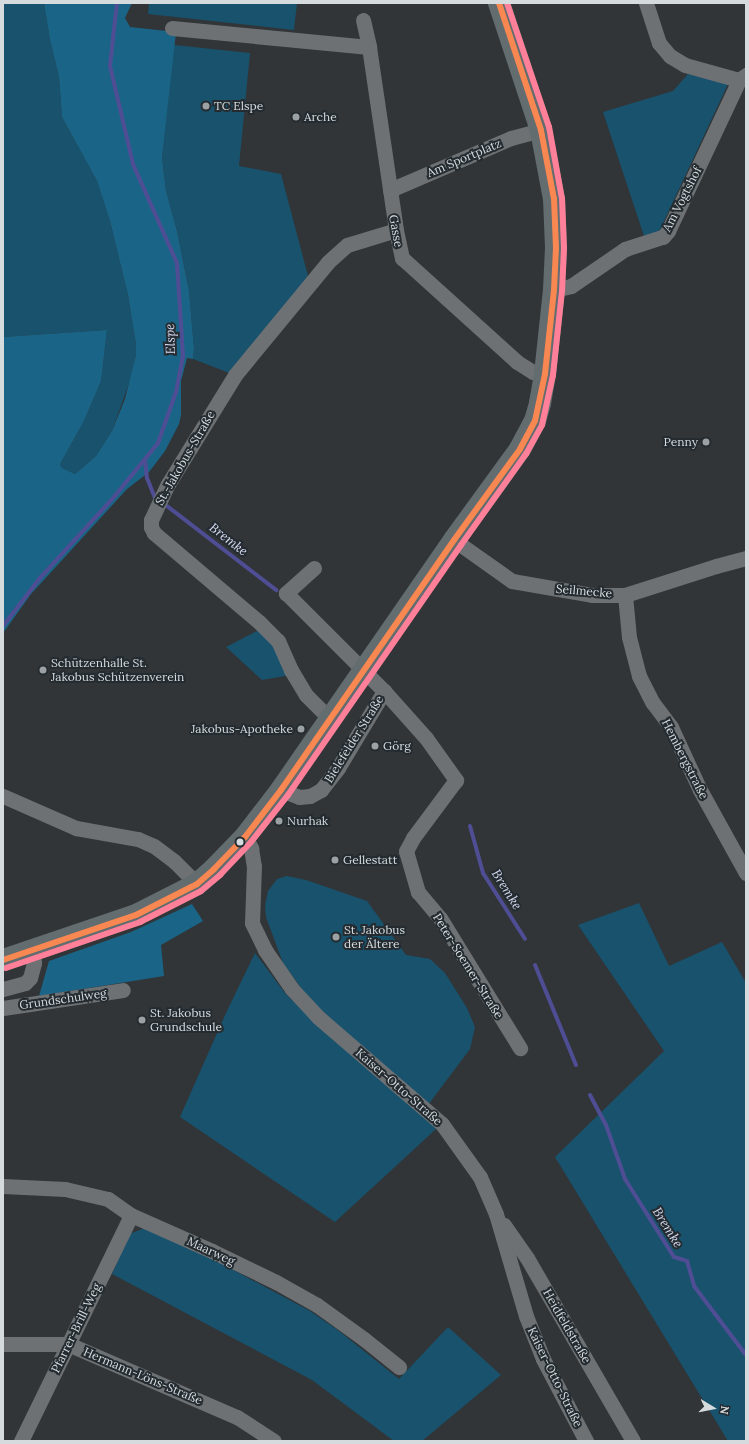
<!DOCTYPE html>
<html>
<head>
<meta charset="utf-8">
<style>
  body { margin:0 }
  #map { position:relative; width:749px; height:1444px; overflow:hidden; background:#313538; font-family:Lora,serif }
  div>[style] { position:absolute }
  .green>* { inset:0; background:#18526d }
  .forest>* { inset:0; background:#1a6587 }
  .stream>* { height:4px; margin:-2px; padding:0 2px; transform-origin:2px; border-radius:2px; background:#4f4e95 }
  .street>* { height:15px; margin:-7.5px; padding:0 7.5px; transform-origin:7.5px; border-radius:7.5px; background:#6e7174 }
  .primary>* { height:22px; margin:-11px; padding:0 11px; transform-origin:11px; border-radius:11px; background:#636c6f }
  .bus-1>* { height:6px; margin:-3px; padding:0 3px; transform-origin:3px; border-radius:3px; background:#f88751 }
  .bus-2>* { height:6px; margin:-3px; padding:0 3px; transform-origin:3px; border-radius:3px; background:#ff8098 }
  .dots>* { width:11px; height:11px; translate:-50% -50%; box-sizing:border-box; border:2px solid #242c31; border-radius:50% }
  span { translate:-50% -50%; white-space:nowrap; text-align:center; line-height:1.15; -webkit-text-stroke:4px #242c31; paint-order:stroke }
  .poi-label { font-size:12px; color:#d6dbde }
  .left { translate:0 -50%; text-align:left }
  .right { translate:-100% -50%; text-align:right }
  .street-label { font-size:12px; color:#d6dbde }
  .water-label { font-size:13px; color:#d9dbf2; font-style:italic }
  .frame { position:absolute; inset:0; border:4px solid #d6dbde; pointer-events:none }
  .north { position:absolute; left:693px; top:1388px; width:40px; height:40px; -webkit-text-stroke:3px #242c31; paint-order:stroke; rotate:100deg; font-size:11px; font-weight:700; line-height:16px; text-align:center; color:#d6dbde }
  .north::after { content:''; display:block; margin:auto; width:14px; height:18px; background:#d6dbde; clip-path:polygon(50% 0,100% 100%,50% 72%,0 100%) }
</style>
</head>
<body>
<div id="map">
  <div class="green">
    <i style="clip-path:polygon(3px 3px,44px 3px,50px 40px,59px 77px,62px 117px,97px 181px,110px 221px,128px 295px,136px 344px,136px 355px,131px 378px,112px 431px,96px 456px,75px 474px,62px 468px,60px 464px,84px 421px,101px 381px,107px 330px,3px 337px)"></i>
    <i style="clip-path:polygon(149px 3px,297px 3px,294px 30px,148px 14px)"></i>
    <i style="clip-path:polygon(174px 45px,250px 53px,239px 166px,281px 174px,308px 276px,232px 374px,193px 359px,194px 349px,189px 291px,177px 231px,166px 191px,162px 158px)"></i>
    <i style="clip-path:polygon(688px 74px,728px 84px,659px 232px,644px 236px,603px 112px,673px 91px)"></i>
    <i style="clip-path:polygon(263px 628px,291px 675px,262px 680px,226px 647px)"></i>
    <i style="clip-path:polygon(287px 876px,306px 880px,367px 901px,406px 955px,430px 959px,445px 973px,467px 1008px,475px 1027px,470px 1049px,428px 1105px,315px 1007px,283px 963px,266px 917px,265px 906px,268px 891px,277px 879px)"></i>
    <i style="clip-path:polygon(639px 903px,669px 966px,722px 942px,746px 983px,746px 1441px,728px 1441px,555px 1157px,664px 1051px,578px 925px)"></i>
    <i style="clip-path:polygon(255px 953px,285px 993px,310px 1018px,428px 1118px,436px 1129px,335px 1222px,180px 1117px,226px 1013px)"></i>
    <i style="clip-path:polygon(145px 1228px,209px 1257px,310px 1311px,339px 1331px,399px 1379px,448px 1327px,501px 1375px,422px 1441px,394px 1441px,312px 1380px,112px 1274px,129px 1234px)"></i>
  </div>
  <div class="forest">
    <i style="clip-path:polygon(44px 3px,132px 3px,125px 18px,130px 27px,176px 32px,162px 158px,166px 191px,177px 231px,189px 291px,194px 349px,193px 359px,187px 358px,181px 381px,181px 415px,179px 424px,165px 451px,149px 472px,127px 489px,31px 594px,3px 633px,3px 337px,107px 330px,101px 381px,84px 421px,60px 464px,62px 468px,75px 474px,96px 456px,112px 431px,125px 399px,136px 355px,136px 344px,128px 295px,110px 221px,97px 181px,62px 117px,59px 77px,50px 40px)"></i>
    <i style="clip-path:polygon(192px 904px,203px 921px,161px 945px,164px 976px,39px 996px,49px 961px,131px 932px)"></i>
  </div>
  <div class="stream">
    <i style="left:145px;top:460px;width:18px;rotate:84deg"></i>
    <i style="left:147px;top:478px;width:22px;rotate:68deg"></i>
    <i style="left:167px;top:506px;width:138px;rotate:37.6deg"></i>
    <i style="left:3px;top:626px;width:61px;rotate:-52.4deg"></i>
    <i style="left:40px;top:578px;width:110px;rotate:-47.6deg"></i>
    <i style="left:114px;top:497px;width:70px;rotate:-50.8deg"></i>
    <i style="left:158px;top:443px;width:54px;rotate:-70.6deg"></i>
    <i style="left:176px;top:392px;width:37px;rotate:-79deg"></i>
    <i style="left:183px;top:356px;width:93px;rotate:-93.7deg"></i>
    <i style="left:177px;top:263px;width:108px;rotate:-114deg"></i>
    <i style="left:133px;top:164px;width:101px;rotate:-103.2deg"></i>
    <i style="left:110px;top:66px;width:63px;rotate:-83.7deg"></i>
    <i style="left:470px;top:826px;width:49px;rotate:74.5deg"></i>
    <i style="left:483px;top:873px;width:78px;rotate:57.5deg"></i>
    <i style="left:535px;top:965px;width:108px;rotate:67.7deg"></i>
    <i style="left:590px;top:1095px;width:34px;rotate:62deg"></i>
    <i style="left:606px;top:1125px;width:57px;rotate:70.6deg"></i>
    <i style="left:625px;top:1179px;width:92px;rotate:57.9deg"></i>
    <i style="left:674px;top:1257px;width:14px;rotate:17deg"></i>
    <i style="left:687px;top:1261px;width:26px;rotate:74deg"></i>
    <i style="left:694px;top:1286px;width:86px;rotate:53deg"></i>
  </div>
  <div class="street">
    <i style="left:646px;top:3px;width:42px;rotate:72deg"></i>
    <i style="left:659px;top:43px;width:17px;rotate:50deg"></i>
    <i style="left:670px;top:56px;width:17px;rotate:31deg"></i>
    <i style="left:685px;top:65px;width:56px;rotate:15.5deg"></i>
    <i style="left:363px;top:20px;width:28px;rotate:77deg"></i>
    <i style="left:369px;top:47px;width:185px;rotate:81.6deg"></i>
    <i style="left:396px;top:230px;width:29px;rotate:78deg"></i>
    <i style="left:402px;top:258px;width:155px;rotate:42.1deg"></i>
    <i style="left:517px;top:362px;width:19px;rotate:32deg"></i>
    <i style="left:533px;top:372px;width:12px;rotate:9deg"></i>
    <i style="left:172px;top:28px;width:198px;rotate:5.5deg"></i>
    <i style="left:390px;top:190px;width:132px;rotate:-23.3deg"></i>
    <i style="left:511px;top:138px;width:31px;rotate:-15deg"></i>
    <i style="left:554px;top:290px;width:17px;rotate:-13deg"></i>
    <i style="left:571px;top:286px;width:65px;rotate:-34.4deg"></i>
    <i style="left:625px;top:249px;width:40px;rotate:-18deg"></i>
    <i style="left:663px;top:237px;width:8px;rotate:-50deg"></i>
    <i style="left:668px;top:231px;width:167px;rotate:-64.8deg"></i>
    <i style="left:739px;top:80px;width:9px;rotate:-36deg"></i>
    <i style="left:454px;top:540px;width:71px;rotate:35.3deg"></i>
    <i style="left:512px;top:581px;width:81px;rotate:9.9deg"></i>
    <i style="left:592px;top:595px;width:33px"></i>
    <i style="left:625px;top:595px;width:96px;rotate:-17.7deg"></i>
    <i style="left:716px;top:566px;width:31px;rotate:-15deg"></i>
    <i style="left:314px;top:568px;width:38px;rotate:138deg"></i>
    <i style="left:286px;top:593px;width:139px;rotate:45deg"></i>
    <i style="left:384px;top:691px;width:63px;rotate:48.2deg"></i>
    <i style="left:426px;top:738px;width:52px;rotate:54.5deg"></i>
    <i style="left:456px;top:780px;width:72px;rotate:126.6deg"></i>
    <i style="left:413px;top:838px;width:15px;rotate:118deg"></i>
    <i style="left:406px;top:851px;width:43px;rotate:73.7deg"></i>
    <i style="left:418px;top:892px;width:34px;rotate:50deg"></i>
    <i style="left:440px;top:918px;width:153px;rotate:58.4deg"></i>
    <i style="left:625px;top:595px;width:42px;rotate:84.6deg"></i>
    <i style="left:629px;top:637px;width:40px;rotate:75.6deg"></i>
    <i style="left:639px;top:676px;width:30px;rotate:63deg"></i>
    <i style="left:653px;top:703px;width:30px;rotate:53deg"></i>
    <i style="left:671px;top:727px;width:69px;rotate:65.3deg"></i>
    <i style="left:700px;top:790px;width:95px;rotate:61deg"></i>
    <i style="left:330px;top:719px;width:34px;rotate:-135deg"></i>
    <i style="left:306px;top:695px;width:29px;rotate:-121deg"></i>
    <i style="left:291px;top:670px;width:32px;rotate:-114deg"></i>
    <i style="left:278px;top:641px;width:27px;rotate:-135deg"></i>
    <i style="left:259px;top:622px;width:138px;rotate:-139.7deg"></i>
    <i style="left:154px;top:533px;width:7px;rotate:-117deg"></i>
    <i style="left:151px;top:527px;width:7px;rotate:-90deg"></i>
    <i style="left:151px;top:520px;width:40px;rotate:-65deg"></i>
    <i style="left:168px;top:484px;width:128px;rotate:-58.4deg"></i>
    <i style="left:235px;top:375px;width:146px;rotate:-50.5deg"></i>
    <i style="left:328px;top:262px;width:25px;rotate:-42deg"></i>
    <i style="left:347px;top:245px;width:51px;rotate:-17deg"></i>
    <i style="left:281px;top:790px;width:19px;rotate:21deg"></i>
    <i style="left:299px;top:797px;width:11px;rotate:-5deg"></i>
    <i style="left:310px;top:796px;width:13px;rotate:-29deg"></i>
    <i style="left:321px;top:790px;width:28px;rotate:-52deg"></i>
    <i style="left:338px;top:768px;width:90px;rotate:-59.1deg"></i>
    <i style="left:3px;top:796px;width:80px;rotate:23.7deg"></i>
    <i style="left:76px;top:828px;width:63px;rotate:10.1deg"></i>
    <i style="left:138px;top:839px;width:17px;rotate:24deg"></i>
    <i style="left:154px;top:846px;width:25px;rotate:37deg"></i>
    <i style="left:174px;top:861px;width:33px;rotate:45deg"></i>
    <i style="left:245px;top:837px;width:13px;rotate:61deg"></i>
    <i style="left:251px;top:848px;width:18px;rotate:81deg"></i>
    <i style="left:254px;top:866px;width:57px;rotate:92deg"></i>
    <i style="left:252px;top:923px;width:30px;rotate:64deg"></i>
    <i style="left:265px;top:950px;width:47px;rotate:55.3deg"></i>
    <i style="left:292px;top:989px;width:38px;rotate:47deg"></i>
    <i style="left:318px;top:1017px;width:164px;rotate:40.8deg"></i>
    <i style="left:442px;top:1124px;width:65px;rotate:54.4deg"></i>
    <i style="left:480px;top:1177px;width:40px;rotate:66.6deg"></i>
    <i style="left:496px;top:1214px;width:106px;rotate:73.6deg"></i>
    <i style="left:526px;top:1316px;width:46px;rotate:68.4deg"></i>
    <i style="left:543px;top:1359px;width:93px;rotate:62.3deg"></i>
    <i style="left:3px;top:989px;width:23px;rotate:-15deg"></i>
    <i style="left:25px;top:983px;width:7px;rotate:-45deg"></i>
    <i style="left:30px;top:978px;width:16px;rotate:-75deg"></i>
    <i style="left:34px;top:963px;width:12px;rotate:-99deg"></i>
    <i style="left:3px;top:1008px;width:121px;rotate:-8.5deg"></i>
    <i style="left:3px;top:1186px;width:62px;rotate:2.8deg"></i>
    <i style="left:65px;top:1189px;width:44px;rotate:13.1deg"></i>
    <i style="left:108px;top:1199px;width:28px;rotate:35deg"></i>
    <i style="left:131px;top:1215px;width:89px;rotate:24deg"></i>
    <i style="left:212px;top:1251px;width:71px;rotate:25.8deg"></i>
    <i style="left:276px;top:1282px;width:47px;rotate:29.3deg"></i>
    <i style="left:317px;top:1305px;width:58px;rotate:35.9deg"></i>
    <i style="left:364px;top:1339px;width:45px;rotate:38.7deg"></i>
    <i style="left:504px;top:1225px;width:40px;rotate:55.1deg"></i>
    <i style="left:527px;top:1258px;width:211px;rotate:59.9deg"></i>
    <i style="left:3px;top:1344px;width:65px"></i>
    <i style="left:68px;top:1344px;width:184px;rotate:23.4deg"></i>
    <i style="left:237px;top:1417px;width:44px;rotate:33deg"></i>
    <i style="left:21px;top:1441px;width:251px;rotate:-64deg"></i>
  </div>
  <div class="primary">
    <i style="left:3px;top:960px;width:140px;rotate:-18.7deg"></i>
    <i style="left:136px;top:915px;width:68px;rotate:-26.9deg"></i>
    <i style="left:197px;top:884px;width:23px;rotate:-41deg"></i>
    <i style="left:214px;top:869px;width:45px;rotate:-45.9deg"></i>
    <i style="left:245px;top:837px;width:59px;rotate:-52.5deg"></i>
    <i style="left:281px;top:790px;width:304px;rotate:-55.3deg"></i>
    <i style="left:454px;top:540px;width:112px;rotate:-54deg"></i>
    <i style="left:520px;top:449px;width:32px;rotate:-62deg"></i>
    <i style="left:535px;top:421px;width:19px;rotate:-74deg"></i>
    <i style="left:540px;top:403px;width:29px;rotate:-80deg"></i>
    <i style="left:545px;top:374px;width:84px;rotate:-83.9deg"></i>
    <i style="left:554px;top:290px;width:42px;rotate:-87.3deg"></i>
    <i style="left:556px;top:248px;width:49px;rotate:-92.3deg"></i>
    <i style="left:554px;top:199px;width:70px;rotate:-100.7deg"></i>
    <i style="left:541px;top:130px;width:134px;rotate:-108.3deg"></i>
  </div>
  <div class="bus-1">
    <i style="left:3px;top:960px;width:140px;rotate:-18.7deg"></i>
    <i style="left:136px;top:915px;width:68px;rotate:-26.9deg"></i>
    <i style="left:197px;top:884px;width:23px;rotate:-41deg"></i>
    <i style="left:214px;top:869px;width:45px;rotate:-45.9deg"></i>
    <i style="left:245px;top:837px;width:59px;rotate:-52.5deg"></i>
    <i style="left:281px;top:790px;width:304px;rotate:-55.3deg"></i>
    <i style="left:454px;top:540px;width:112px;rotate:-54deg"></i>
    <i style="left:520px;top:449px;width:32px;rotate:-62deg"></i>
    <i style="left:535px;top:421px;width:48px;rotate:-78deg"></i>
    <i style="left:545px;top:374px;width:84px;rotate:-83.9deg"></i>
    <i style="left:554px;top:290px;width:42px;rotate:-87.3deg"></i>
    <i style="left:556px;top:248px;width:49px;rotate:-92.3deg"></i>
    <i style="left:554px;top:199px;width:70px;rotate:-100.7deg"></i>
    <i style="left:541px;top:130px;width:134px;rotate:-108.3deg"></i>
  </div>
  <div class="bus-2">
    <i style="left:6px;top:968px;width:142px;rotate:-18.9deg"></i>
    <i style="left:140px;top:922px;width:68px;rotate:-26.9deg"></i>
    <i style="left:201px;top:891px;width:25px;rotate:-40deg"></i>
    <i style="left:220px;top:875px;width:45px;rotate:-46.8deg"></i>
    <i style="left:251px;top:842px;width:60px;rotate:-51.8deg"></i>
    <i style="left:288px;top:795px;width:304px;rotate:-55.3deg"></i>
    <i style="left:461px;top:545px;width:112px;rotate:-54.5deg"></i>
    <i style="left:526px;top:454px;width:33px;rotate:-61deg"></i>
    <i style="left:542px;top:425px;width:51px;rotate:-77.6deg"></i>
    <i style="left:553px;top:375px;width:84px;rotate:-83.9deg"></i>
    <i style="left:562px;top:291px;width:43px;rotate:-87.3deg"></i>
    <i style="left:564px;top:248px;width:49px;rotate:-92.3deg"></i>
    <i style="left:562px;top:199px;width:73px;rotate:-100.2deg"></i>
    <i style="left:549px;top:127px;width:131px;rotate:-108.7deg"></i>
  </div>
  <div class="dots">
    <i style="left:206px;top:106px;background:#9ca1a4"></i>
    <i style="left:296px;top:117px;background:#9ca1a4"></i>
    <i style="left:706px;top:442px;background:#9ca1a4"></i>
    <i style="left:43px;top:670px;background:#9ca1a4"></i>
    <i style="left:301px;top:729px;background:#9ca1a4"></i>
    <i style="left:375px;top:746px;background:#9ca1a4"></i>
    <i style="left:279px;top:821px;background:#9ca1a4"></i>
    <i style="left:240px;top:842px;background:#d6dbde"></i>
    <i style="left:335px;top:860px;background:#9ca1a4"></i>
    <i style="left:336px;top:937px;background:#9ca1a4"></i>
    <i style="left:142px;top:1020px;background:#9ca1a4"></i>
  </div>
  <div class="poi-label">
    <span class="left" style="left:214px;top:106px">TC Elspe</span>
    <span class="left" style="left:304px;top:117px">Arche</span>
    <span class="right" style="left:698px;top:442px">Penny</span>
    <span class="left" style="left:51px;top:670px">Schützenhalle St.<br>Jakobus Schützenverein</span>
    <span class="right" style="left:293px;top:729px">Jakobus-Apotheke</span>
    <span class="left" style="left:383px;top:746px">Görg</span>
    <span class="left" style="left:287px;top:821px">Nurhak</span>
    <span class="left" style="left:343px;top:860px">Gellestatt</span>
    <span class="left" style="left:344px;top:937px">St. Jakobus<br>der Ältere</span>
    <span class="left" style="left:150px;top:1020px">St. Jakobus<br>Grundschule</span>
  </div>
  <div class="street-label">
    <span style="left:464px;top:158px;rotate:-23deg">Am Sportplatz</span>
    <span style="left:682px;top:199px;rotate:-63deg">Am Vogtshof</span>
    <span style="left:396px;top:231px;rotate:80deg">Gasse</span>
    <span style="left:185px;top:458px;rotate:-60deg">St.-Jakobus-Straße</span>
    <span style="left:584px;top:591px;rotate:5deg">Seilmecke</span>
    <span style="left:354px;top:739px;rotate:-58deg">Bielefelder Straße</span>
    <span style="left:685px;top:759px;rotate:63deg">Hembergstraße</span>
    <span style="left:468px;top:966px;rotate:58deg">Peter-Soemer-Straße</span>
    <span style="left:63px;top:999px;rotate:-8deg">Grundschulweg</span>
    <span style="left:399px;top:1087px;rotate:41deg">Kaiser-Otto-Straße</span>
    <span style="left:211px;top:1251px;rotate:25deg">Maarweg</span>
    <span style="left:567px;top:1326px;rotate:60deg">Heidfeldstraße</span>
    <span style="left:76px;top:1328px;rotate:-64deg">Pfarrer-Brill-Weg</span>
    <span style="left:143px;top:1376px;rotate:23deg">Hermann-Löns-Straße</span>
    <span style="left:555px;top:1377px;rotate:64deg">Kaiser-Otto-Straße</span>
  </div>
  <div class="water-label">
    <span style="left:171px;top:339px;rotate:-92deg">Elspe</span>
    <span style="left:228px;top:540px;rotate:38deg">Bremke</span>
    <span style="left:506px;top:890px;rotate:58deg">Bremke</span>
    <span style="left:667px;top:1228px;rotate:58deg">Bremke</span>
  </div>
  <div class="frame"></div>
  <div class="north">N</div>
</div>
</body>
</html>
